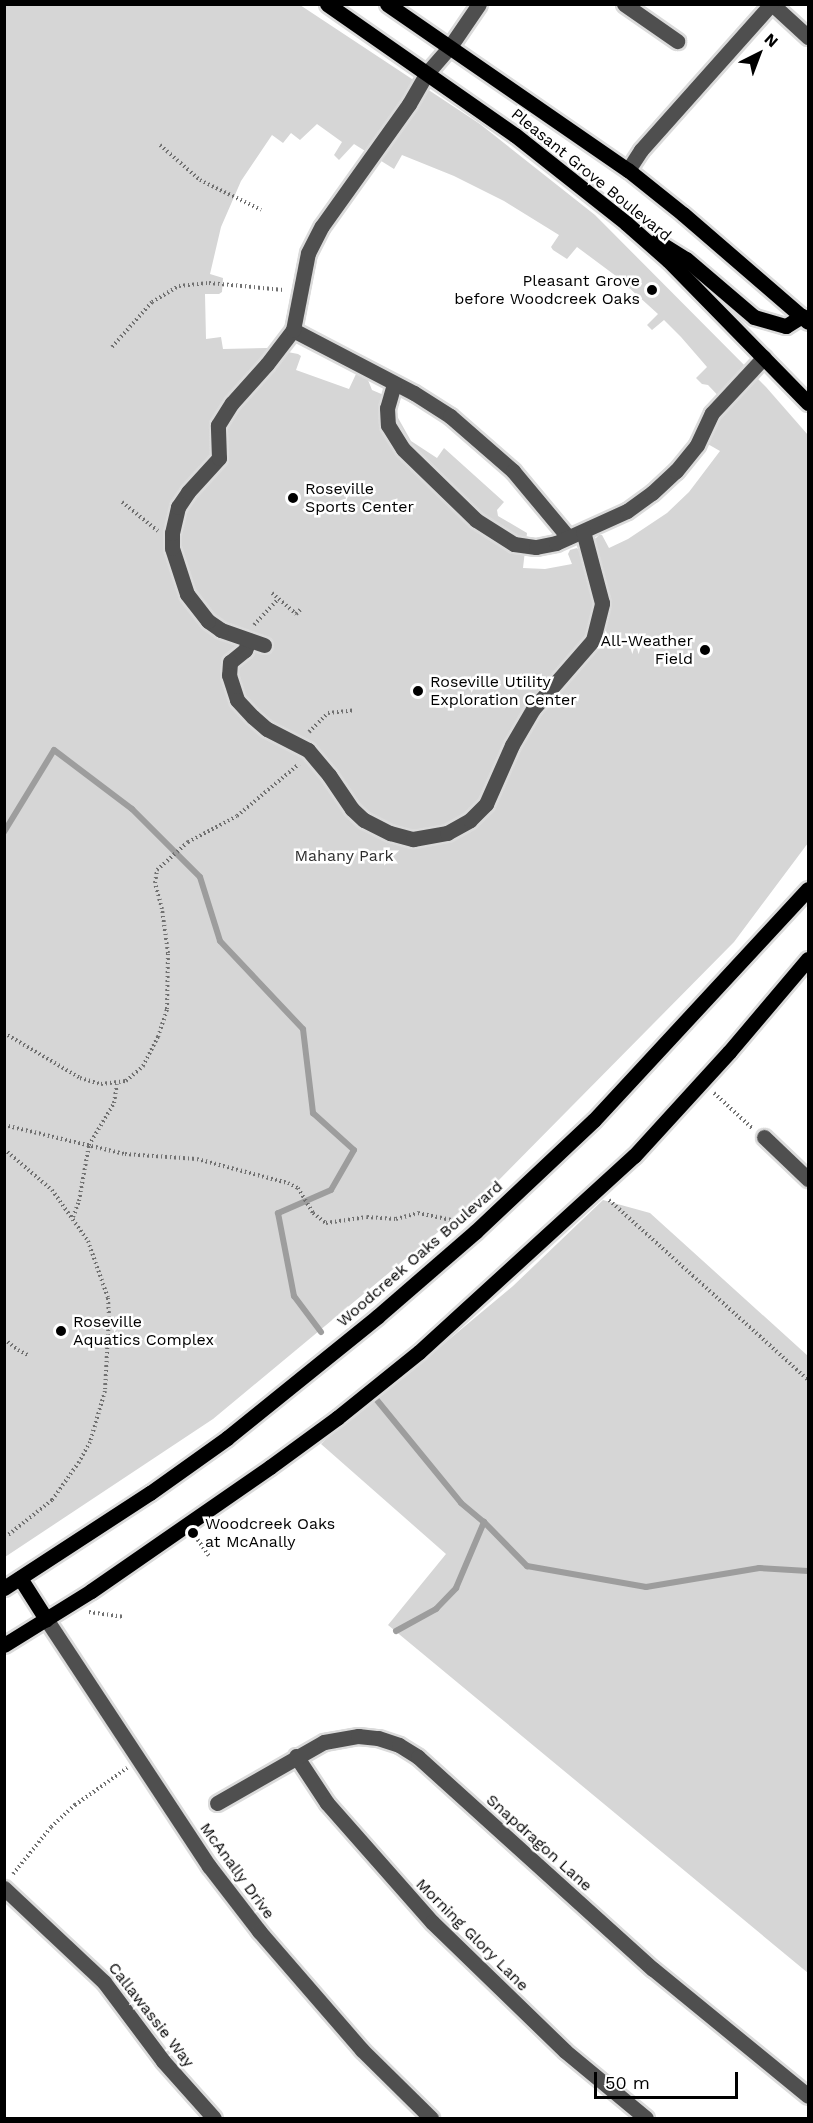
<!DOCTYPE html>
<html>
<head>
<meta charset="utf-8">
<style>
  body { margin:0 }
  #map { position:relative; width:813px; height:2123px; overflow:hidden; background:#fff; font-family:"Work Sans",sans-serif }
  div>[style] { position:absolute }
  .green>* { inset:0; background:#d6d6d6 }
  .stream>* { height:6px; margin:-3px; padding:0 3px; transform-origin:3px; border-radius:3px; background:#9d9d9d }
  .path>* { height:4px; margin-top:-2px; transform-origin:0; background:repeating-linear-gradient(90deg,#717171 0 1.5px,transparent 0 4.5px) }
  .roads { filter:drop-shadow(2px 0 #dbdbdb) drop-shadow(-2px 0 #dbdbdb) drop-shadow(0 2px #dbdbdb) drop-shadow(0 -2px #dbdbdb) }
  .minor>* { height:15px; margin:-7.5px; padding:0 7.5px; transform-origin:7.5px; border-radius:7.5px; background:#4f4f4f }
  .major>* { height:15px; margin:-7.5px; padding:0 7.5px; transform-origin:7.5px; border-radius:7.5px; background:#000 }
  .dots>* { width:16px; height:16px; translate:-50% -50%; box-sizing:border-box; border:3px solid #fff; border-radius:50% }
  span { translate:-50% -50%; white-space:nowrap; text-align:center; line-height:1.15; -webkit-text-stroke:5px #fff; paint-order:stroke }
  .street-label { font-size:16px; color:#000 }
  .poi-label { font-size:16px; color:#000 }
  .right { translate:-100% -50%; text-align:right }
  .left { translate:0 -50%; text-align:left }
  .park-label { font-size:16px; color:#2d2d2d }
  .frame { position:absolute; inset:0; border:6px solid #000; pointer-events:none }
  .north { position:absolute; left:729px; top:24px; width:60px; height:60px; -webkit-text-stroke:4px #fff; paint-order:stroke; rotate:42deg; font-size:16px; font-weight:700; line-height:24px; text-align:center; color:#000 }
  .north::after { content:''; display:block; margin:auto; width:21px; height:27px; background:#000; clip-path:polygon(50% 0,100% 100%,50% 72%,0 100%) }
  .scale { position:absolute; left:594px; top:2072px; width:144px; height:27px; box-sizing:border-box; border:3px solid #000; border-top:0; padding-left:8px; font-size:18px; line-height:21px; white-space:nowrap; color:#000; -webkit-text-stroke:4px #fff; paint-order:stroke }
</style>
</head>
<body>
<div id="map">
  <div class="green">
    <i style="clip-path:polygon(evenodd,5px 5px,300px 5px,480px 124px,595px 215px,766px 387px,808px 435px,808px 843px,734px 942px,491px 1188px,213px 1419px,5px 1557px,5px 5px,317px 124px,342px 142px,334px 155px,339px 160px,354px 144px,394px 169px,402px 155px,454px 176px,504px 201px,559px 235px,551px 247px,553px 250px,567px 259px,577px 247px,616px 276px,658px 314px,647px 325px,652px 330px,664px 320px,681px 337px,707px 367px,696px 378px,702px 384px,708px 385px,729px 407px,721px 415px,706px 443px,720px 451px,689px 492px,667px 513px,628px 539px,609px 548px,602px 535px,599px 535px,595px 539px,598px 553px,584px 559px,577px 548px,570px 550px,568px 554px,572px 564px,545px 569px,523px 568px,527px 533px,498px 516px,497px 510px,504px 502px,444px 448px,437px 458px,411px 441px,397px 416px,397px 406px,400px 402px,372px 390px,368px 380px,356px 374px,349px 389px,296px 370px,301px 356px,298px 354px,267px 348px,223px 349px,221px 337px,206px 339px,205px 294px,219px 294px,222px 292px,223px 278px,210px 274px,221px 227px,241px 181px,272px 135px,283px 143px,291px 133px,300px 140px,317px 124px)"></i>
    <i style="clip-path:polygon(603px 1200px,650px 1213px,808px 1356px,808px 1973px,388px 1625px,446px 1554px,321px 1444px,346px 1419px,409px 1368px,434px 1352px,513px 1286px)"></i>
  </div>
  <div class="stream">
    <i style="left:4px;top:832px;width:96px;rotate:-58.6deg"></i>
    <i style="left:54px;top:750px;width:98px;rotate:37.1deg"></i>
    <i style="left:132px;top:809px;width:96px;rotate:45deg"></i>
    <i style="left:200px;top:877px;width:67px;rotate:72.6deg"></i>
    <i style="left:220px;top:941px;width:121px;rotate:46.7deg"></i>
    <i style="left:303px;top:1029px;width:85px;rotate:83.2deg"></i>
    <i style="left:313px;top:1113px;width:55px;rotate:42.1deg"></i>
    <i style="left:354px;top:1150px;width:46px;rotate:119.9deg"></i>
    <i style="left:331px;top:1190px;width:58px;rotate:156.5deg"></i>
    <i style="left:278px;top:1213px;width:85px;rotate:79.1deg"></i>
    <i style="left:294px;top:1296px;width:45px;rotate:53.1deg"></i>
    <i style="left:376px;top:1399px;width:134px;rotate:50.7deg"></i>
    <i style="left:461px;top:1503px;width:30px;rotate:40deg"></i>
    <i style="left:484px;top:1522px;width:62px;rotate:45.7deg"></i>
    <i style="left:527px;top:1566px;width:121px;rotate:10deg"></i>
    <i style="left:646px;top:1587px;width:115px;rotate:-9.5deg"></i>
    <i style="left:759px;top:1568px;width:49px;rotate:3.5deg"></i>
    <i style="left:396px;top:1631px;width:46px;rotate:-28.8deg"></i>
    <i style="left:436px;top:1609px;width:29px;rotate:-46deg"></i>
    <i style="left:456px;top:1588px;width:72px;rotate:-67deg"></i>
  </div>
  <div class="path">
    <i style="left:160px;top:145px;width:53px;rotate:41.2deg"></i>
    <i style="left:200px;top:180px;width:68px;rotate:26.2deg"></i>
    <i style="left:112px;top:347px;width:60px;rotate:-48.4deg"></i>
    <i style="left:152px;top:302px;width:31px;rotate:-31deg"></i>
    <i style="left:179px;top:286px;width:30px;rotate:-6deg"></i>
    <i style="left:209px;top:283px;width:75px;rotate:5.3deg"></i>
    <i style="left:122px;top:502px;width:46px;rotate:38.9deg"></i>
    <i style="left:272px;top:593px;width:32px;rotate:41deg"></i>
    <i style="left:296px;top:614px;width:6px;rotate:-45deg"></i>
    <i style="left:254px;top:625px;width:35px;rotate:-47deg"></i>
    <i style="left:309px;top:732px;width:27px;rotate:-45deg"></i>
    <i style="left:328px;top:713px;width:27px;rotate:-6deg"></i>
    <i style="left:4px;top:1033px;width:88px;rotate:30.6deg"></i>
    <i style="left:80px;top:1078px;width:22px;rotate:16deg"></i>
    <i style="left:101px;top:1084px;width:25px;rotate:-7deg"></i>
    <i style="left:126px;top:1081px;width:23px;rotate:-41deg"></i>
    <i style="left:143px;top:1066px;width:33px;rotate:-63deg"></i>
    <i style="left:158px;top:1037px;width:29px;rotate:-72deg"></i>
    <i style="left:167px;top:1009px;width:56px;rotate:-89deg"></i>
    <i style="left:168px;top:953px;width:44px;rotate:-97.8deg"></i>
    <i style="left:162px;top:909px;width:27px;rotate:-105deg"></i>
    <i style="left:155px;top:883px;width:13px;rotate:-81deg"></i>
    <i style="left:157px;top:870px;width:42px;rotate:-42.1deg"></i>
    <i style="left:188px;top:842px;width:55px;rotate:-28deg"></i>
    <i style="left:237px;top:816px;width:81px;rotate:-40deg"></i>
    <i style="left:714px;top:1093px;width:52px;rotate:42.6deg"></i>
    <i style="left:4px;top:1125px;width:124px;rotate:13.5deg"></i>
    <i style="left:125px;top:1154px;width:72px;rotate:4deg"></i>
    <i style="left:197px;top:1159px;width:94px;rotate:14.8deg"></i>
    <i style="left:288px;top:1183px;width:11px;rotate:27deg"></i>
    <i style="left:298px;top:1188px;width:29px;rotate:59deg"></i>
    <i style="left:313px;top:1213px;width:16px;rotate:38deg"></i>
    <i style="left:326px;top:1223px;width:41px;rotate:-8.3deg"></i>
    <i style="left:367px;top:1217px;width:29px;rotate:4deg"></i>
    <i style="left:396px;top:1219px;width:23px;rotate:-15deg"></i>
    <i style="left:418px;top:1213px;width:44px;rotate:11.8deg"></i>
    <i style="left:4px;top:1149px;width:63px;rotate:40.5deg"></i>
    <i style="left:52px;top:1190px;width:62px;rotate:54.8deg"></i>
    <i style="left:88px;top:1241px;width:60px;rotate:70.7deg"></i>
    <i style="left:108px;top:1298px;width:18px;rotate:87deg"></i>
    <i style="left:109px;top:1316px;width:75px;rotate:93.1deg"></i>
    <i style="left:105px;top:1391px;width:53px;rotate:106.4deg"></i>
    <i style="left:90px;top:1442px;width:23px;rotate:119deg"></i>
    <i style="left:79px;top:1462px;width:47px;rotate:125.4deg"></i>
    <i style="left:52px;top:1500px;width:56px;rotate:141.5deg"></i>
    <i style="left:609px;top:1200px;width:268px;rotate:42.1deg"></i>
    <i style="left:73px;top:1217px;width:17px;rotate:-69deg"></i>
    <i style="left:79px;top:1201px;width:57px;rotate:-79.9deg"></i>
    <i style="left:89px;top:1145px;width:49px;rotate:-59.2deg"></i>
    <i style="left:114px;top:1103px;width:19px;rotate:-81deg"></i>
    <i style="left:4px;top:1339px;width:18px;rotate:38deg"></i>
    <i style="left:18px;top:1350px;width:13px;rotate:27deg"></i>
    <i style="left:195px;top:1536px;width:24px;rotate:55deg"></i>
    <i style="left:89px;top:1612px;width:34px;rotate:8deg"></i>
    <i style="left:13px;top:1874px;width:60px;rotate:-51deg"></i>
    <i style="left:51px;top:1827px;width:33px;rotate:-43deg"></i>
    <i style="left:75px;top:1805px;width:64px;rotate:-35.4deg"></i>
  </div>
  <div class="roads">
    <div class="minor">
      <i style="left:624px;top:4px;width:65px;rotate:34.9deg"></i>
      <i style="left:772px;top:4px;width:49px;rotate:42.5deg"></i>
      <i style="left:628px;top:170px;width:24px;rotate:-57deg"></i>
      <i style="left:641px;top:150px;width:195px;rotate:-48.3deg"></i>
      <i style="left:293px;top:330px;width:136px;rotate:27.5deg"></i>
      <i style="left:414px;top:393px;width:43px;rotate:32.6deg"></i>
      <i style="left:450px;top:416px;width:84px;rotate:41.1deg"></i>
      <i style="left:513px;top:471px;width:86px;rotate:50.2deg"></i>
      <i style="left:394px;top:384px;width:25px;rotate:106deg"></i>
      <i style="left:387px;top:408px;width:17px;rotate:87deg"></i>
      <i style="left:388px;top:425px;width:28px;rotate:58deg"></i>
      <i style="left:403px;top:449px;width:102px;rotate:44.2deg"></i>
      <i style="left:476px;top:520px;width:45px;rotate:32.3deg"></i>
      <i style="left:514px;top:544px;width:22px;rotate:8deg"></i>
      <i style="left:536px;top:547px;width:20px;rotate:-11deg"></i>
      <i style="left:556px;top:543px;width:78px;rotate:-24.3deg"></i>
      <i style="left:627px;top:511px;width:31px;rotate:-36deg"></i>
      <i style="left:652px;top:493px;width:33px;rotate:-43deg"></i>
      <i style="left:676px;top:471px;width:33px;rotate:-51deg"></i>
      <i style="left:697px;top:445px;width:35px;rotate:-65deg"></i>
      <i style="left:712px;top:413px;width:76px;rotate:-47.1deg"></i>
      <i style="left:249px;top:641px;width:10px;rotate:114deg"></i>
      <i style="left:245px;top:650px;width:19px;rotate:141deg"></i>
      <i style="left:230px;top:662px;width:13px;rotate:94deg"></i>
      <i style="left:229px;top:675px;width:26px;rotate:72deg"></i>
      <i style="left:237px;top:700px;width:23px;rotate:47deg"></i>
      <i style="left:253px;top:717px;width:18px;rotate:41deg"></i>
      <i style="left:267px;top:729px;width:46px;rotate:27.1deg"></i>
      <i style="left:308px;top:750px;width:33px;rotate:50deg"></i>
      <i style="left:329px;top:775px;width:41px;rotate:55.9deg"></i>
      <i style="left:352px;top:809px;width:16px;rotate:43deg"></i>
      <i style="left:364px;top:820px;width:29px;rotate:27deg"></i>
      <i style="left:390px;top:833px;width:24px;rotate:15deg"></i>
      <i style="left:413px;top:839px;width:35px;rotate:-10deg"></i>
      <i style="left:447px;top:833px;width:26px;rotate:-29deg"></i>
      <i style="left:470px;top:820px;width:23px;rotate:-45deg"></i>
      <i style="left:486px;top:804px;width:64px;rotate:-66.2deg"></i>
      <i style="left:512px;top:745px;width:42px;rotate:-59.7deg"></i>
      <i style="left:533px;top:709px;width:91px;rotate:-49deg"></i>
      <i style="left:593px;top:640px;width:38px;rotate:-76deg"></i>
      <i style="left:602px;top:603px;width:74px;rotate:-104.8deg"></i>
      <i style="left:264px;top:645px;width:46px;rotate:-160.8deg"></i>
      <i style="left:221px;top:630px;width:16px;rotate:-145deg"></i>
      <i style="left:208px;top:621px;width:34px;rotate:-128deg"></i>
      <i style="left:187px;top:594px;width:48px;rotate:-108.1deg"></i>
      <i style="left:172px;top:548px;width:15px;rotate:-90deg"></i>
      <i style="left:172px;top:533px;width:27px;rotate:-77deg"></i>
      <i style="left:178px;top:507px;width:18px;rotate:-56deg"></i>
      <i style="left:188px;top:492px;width:46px;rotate:-47.6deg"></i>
      <i style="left:219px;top:458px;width:33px;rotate:-92deg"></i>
      <i style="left:218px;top:425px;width:26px;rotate:-58deg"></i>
      <i style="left:232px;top:403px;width:52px;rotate:-48.1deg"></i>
      <i style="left:267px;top:364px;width:43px;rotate:-52.6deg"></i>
      <i style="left:293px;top:330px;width:78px;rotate:-79deg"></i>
      <i style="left:308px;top:253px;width:30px;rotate:-63deg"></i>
      <i style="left:322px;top:226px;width:150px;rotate:-54.5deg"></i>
      <i style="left:409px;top:104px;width:36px;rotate:-60deg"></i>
      <i style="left:427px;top:73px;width:33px;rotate:-49deg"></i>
      <i style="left:449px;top:48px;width:53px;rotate:-55.7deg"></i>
      <i style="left:764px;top:1137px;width:61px;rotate:43.7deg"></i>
      <i style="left:46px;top:1619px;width:296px;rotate:56.6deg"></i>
      <i style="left:209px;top:1866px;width:82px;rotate:52.4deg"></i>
      <i style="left:259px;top:1931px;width:157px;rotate:49.1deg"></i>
      <i style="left:362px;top:2050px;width:97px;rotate:44.6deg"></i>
      <i style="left:296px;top:1756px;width:56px;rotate:56.6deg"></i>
      <i style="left:327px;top:1803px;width:159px;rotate:48.6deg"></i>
      <i style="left:432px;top:1922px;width:185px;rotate:44.1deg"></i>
      <i style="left:565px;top:2051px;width:105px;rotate:39.6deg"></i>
      <i style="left:217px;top:1803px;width:123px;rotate:-29.7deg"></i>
      <i style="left:324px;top:1742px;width:35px;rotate:-10deg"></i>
      <i style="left:358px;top:1736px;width:20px;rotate:6deg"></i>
      <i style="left:378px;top:1738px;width:22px;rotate:18deg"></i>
      <i style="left:399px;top:1745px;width:22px;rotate:32deg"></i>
      <i style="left:418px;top:1757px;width:316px;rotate:42.1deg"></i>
      <i style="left:653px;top:1969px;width:200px;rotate:39.3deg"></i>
      <i style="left:4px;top:1888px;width:137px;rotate:43.2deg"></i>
      <i style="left:104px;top:1982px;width:99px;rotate:53.2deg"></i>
      <i style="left:163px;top:2061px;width:76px;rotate:48.2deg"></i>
    </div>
    <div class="major">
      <i style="left:327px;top:4px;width:229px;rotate:34.9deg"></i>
      <i style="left:515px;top:135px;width:142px;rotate:38.4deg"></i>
      <i style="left:626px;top:223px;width:56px;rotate:41.4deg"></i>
      <i style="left:668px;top:260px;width:200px;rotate:45.6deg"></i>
      <i style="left:387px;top:4px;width:293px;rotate:34.6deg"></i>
      <i style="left:628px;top:170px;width:70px;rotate:38.7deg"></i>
      <i style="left:683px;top:214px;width:165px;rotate:40.8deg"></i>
      <i style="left:657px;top:241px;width:34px;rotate:32deg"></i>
      <i style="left:686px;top:259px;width:89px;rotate:40.5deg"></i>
      <i style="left:754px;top:317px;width:33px;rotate:16deg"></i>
      <i style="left:786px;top:326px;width:19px;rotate:-32deg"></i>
      <i style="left:20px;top:1578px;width:49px;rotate:57.6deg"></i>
      <i style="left:4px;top:1588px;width:174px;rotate:-33.1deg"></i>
      <i style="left:150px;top:1493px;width:95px;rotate:-35.5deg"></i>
      <i style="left:227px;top:1438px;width:194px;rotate:-38.9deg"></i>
      <i style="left:378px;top:1316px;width:128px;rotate:-40.9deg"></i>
      <i style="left:475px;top:1232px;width:163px;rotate:-43.3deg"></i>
      <i style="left:594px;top:1120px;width:315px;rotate:-47.2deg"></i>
      <i style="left:4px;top:1645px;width:102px;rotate:-31.8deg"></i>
      <i style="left:91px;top:1591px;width:218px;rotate:-34.7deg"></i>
      <i style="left:270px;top:1467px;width:83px;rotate:-36.2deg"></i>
      <i style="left:337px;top:1418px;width:105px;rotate:-38.8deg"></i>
      <i style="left:419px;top:1352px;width:291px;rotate:-42.4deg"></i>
      <i style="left:634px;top:1156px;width:141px;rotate:-47.6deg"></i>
      <i style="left:729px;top:1052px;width:122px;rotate:-49.7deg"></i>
    </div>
  </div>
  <div class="dots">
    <i style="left:652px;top:290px;background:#000"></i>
    <i style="left:293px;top:498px;background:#000"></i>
    <i style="left:705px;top:650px;background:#000"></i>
    <i style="left:418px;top:691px;background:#000"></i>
    <i style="left:61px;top:1331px;background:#000"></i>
    <i style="left:193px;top:1533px;background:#000"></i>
  </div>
  <div class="street-label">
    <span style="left:591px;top:175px;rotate:39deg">Pleasant Grove Boulevard</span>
    <span style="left:420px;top:1254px;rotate:-41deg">Woodcreek Oaks Boulevard</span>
    <span style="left:539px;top:1843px;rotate:42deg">Snapdragon Lane</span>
    <span style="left:237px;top:1871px;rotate:54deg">McAnally Drive</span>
    <span style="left:472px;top:1935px;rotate:45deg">Morning Glory Lane</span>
    <span style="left:151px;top:2015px;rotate:52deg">Callawassie Way</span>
  </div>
  <div class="poi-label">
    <span class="right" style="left:640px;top:290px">Pleasant Grove<br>before Woodcreek Oaks</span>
    <span class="left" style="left:305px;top:498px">Roseville<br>Sports Center</span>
    <span class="right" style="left:693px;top:650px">All-Weather<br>Field</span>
    <span class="left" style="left:430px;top:691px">Roseville Utility<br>Exploration Center</span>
    <span class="left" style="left:73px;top:1331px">Roseville<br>Aquatics Complex</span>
    <span class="left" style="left:205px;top:1533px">Woodcreek Oaks<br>at McAnally</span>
  </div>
  <div class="park-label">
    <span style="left:344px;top:856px">Mahany Park</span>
  </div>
  <div class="frame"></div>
  <div class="north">N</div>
  <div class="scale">50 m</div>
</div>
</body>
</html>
